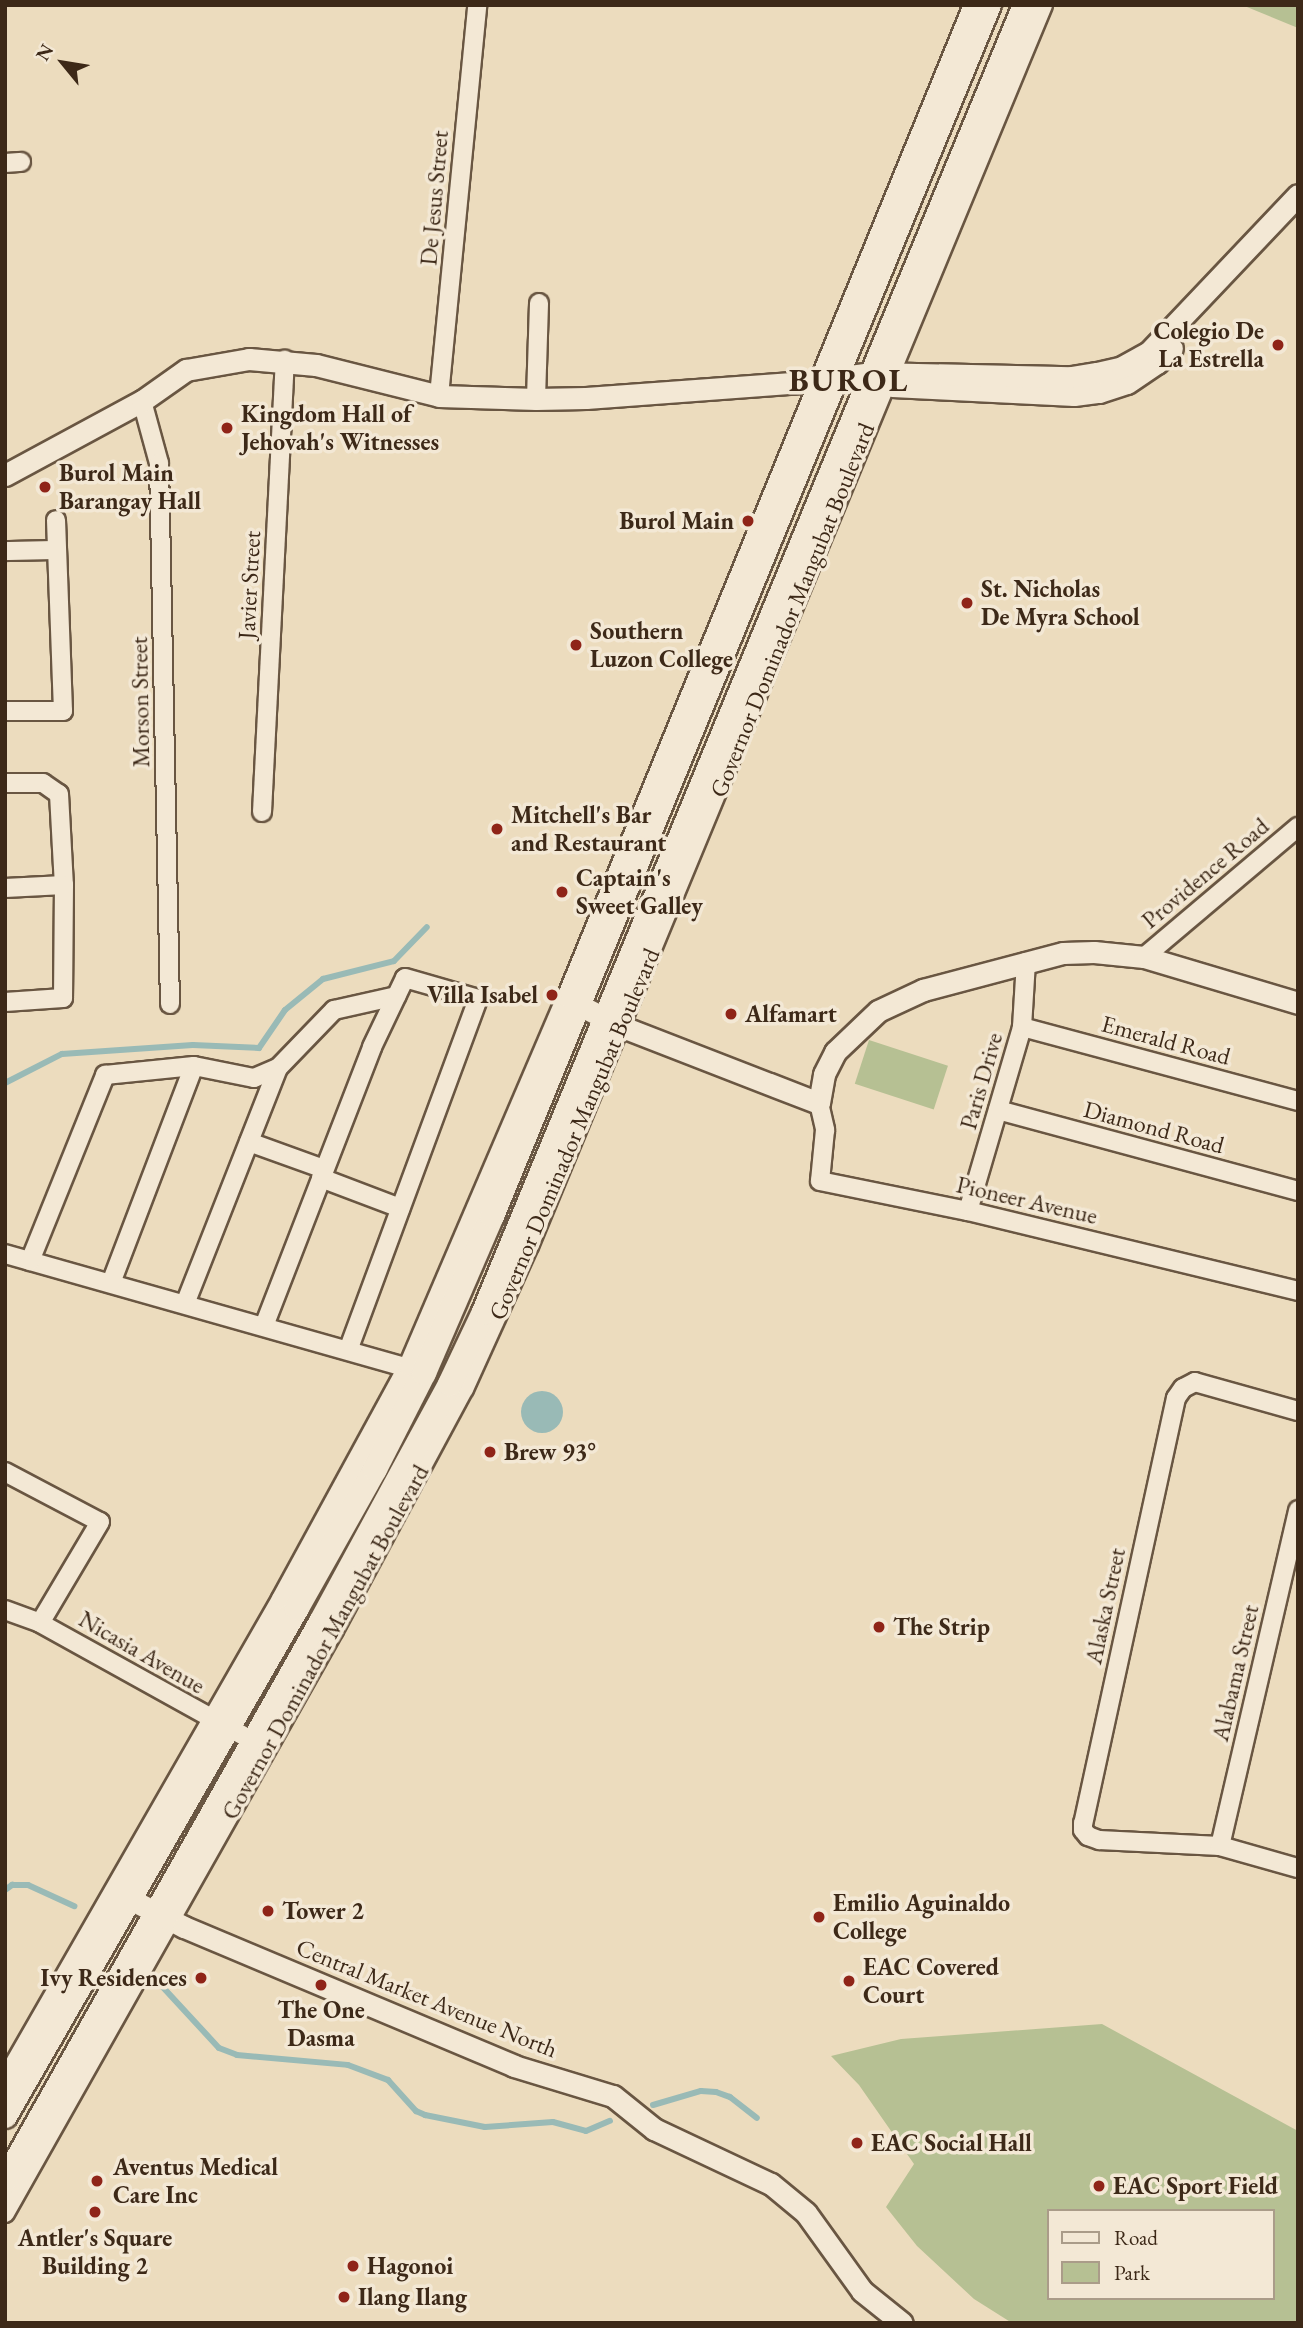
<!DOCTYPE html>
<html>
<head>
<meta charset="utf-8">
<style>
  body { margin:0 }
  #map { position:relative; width:1303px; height:2328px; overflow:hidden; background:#ecdcbe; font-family:"EB Garamond",serif }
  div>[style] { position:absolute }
  .green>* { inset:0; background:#b6c093; transform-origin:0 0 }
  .water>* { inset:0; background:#99bab6 }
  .round { border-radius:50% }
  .stream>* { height:6px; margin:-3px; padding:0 3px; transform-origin:3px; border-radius:3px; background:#99bab6 }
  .roads { filter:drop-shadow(2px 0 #695642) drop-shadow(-2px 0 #695642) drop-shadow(0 2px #695642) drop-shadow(0 -2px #695642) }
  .minor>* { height:18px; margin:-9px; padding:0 9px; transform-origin:9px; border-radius:9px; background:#f3e8d5 }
  .tertiary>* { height:21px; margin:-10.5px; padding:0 10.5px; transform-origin:10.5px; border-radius:10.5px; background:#f3e8d5 }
  .secondary>* { height:24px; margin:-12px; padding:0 12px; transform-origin:12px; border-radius:12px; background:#f3e8d5 }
  .dots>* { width:19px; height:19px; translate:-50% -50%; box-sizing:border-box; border:4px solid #f3e8d5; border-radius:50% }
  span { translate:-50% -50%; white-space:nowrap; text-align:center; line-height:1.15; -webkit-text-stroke:7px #f3e8d5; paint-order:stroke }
  .street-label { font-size:24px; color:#3d2918 }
  .poi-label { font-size:24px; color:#3d2918; font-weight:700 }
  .right { translate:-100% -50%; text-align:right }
  .left { translate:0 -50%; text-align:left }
  .district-label { font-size:32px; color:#3d2918; font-weight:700; letter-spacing:2px }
  .frame { position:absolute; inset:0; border:7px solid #3d2918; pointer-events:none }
  .legend { position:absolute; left:1047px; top:2209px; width:228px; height:91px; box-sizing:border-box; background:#f3e8d5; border:2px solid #aa9c89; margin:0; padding:9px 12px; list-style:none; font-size:21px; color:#3d2918 }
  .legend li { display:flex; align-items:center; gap:14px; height:35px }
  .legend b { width:35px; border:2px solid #aa9c89 }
  .north { position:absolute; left:28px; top:28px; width:70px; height:70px; -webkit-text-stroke:5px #f3e8d5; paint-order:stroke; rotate:300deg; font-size:19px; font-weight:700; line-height:28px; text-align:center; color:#3d2918 }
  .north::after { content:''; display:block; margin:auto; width:24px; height:32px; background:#3d2918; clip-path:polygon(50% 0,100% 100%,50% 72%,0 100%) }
</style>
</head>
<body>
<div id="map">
  <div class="green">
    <i style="clip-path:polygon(1243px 5px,1298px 5px,1298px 28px,1242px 5px)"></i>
    <i style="left:869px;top:1040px;width:83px;height:46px;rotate:18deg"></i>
    <i style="clip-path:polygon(evenodd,1102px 2024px,1298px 2131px,1298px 2323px,1012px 2323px,974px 2299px,917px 2246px,886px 2207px,914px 2164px,859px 2085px,831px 2056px,901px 2039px,1102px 2024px,1049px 2211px,1273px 2211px,1273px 2298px,1049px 2298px,1049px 2211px)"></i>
  </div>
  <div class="water">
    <i class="round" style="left:521px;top:1391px;width:42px;height:42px"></i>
  </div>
  <div class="stream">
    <i style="left:5px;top:1083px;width:64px;rotate:-27deg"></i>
    <i style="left:62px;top:1054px;width:131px;rotate:-3.9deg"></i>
    <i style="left:193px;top:1045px;width:66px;rotate:2.6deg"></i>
    <i style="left:259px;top:1048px;width:46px;rotate:-55.6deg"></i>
    <i style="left:285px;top:1010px;width:49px;rotate:-39.2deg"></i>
    <i style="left:323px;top:979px;width:73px;rotate:-14.2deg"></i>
    <i style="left:394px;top:961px;width:47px;rotate:-45.9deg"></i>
    <i style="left:5px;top:1890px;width:9px;rotate:-36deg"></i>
    <i style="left:12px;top:1885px;width:16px"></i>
    <i style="left:28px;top:1885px;width:51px;rotate:24.5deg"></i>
    <i style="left:159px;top:1983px;width:88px;rotate:47.3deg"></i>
    <i style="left:219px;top:2048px;width:19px;rotate:21deg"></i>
    <i style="left:237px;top:2055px;width:111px;rotate:5.1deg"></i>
    <i style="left:348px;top:2065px;width:43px;rotate:20.6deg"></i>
    <i style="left:388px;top:2080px;width:42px;rotate:47.9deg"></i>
    <i style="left:416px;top:2111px;width:10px;rotate:24deg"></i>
    <i style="left:425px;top:2115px;width:61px;rotate:11.3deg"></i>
    <i style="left:485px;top:2127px;width:68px;rotate:-4.2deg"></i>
    <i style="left:553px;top:2122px;width:34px;rotate:15deg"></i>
    <i style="left:586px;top:2131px;width:26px;rotate:-23deg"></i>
    <i style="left:653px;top:2105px;width:50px;rotate:-16.3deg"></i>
    <i style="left:701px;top:2091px;width:15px;rotate:4deg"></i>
    <i style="left:716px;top:2092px;width:15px;rotate:20deg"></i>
    <i style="left:730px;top:2097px;width:34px;rotate:38deg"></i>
  </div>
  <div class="roads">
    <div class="minor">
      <i style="left:5px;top:163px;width:16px;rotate:-4deg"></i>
      <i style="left:439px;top:396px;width:393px;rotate:-84.4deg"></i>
      <i style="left:536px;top:399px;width:96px;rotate:-88.2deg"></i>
      <i style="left:142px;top:401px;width:64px;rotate:74.7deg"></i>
      <i style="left:159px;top:463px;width:541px;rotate:88.84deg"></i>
      <i style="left:5px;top:551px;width:51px;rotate:-1.1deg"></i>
      <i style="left:5px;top:711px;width:58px"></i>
      <i style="left:63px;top:711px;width:191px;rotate:-92.1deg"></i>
      <i style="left:5px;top:783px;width:38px"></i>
      <i style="left:43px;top:783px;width:19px;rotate:35deg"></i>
      <i style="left:59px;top:794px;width:91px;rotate:86.9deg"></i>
      <i style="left:64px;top:885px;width:113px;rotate:90.5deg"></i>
      <i style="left:63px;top:998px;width:58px;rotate:176.1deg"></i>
      <i style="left:262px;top:812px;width:453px;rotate:-87.1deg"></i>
      <i style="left:5px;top:888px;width:59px;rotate:-2.9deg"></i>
      <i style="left:1144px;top:957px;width:202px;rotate:-40.2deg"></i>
      <i style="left:1022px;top:1027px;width:286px;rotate:15deg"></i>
      <i style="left:819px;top:1103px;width:28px;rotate:77deg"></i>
      <i style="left:825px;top:1130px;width:51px;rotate:95.6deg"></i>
      <i style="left:820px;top:1181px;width:151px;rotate:11.5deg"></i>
      <i style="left:968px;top:1211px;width:340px;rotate:13.6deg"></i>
      <i style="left:998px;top:1110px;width:311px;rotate:15.1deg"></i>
      <i style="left:249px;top:1142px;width:80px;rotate:19.8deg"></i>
      <i style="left:321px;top:1178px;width:85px;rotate:20.8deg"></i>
      <i style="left:968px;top:1211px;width:192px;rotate:-73.6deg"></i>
      <i style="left:1022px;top:1027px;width:65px;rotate:-86.5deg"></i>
      <i style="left:5px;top:1254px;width:430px;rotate:15.8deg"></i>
      <i style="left:30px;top:1261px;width:201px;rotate:-68deg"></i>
      <i style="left:105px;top:1075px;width:89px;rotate:-5.8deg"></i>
      <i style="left:194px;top:1066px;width:61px;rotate:11.3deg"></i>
      <i style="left:254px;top:1078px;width:26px;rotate:-23deg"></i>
      <i style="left:278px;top:1068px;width:81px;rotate:-46deg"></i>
      <i style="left:334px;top:1010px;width:64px;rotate:-12.7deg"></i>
      <i style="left:111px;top:1283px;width:232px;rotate:-69.1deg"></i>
      <i style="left:185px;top:1304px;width:254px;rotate:-68.5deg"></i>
      <i style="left:264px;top:1326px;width:299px;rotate:-68.8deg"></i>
      <i style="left:372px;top:1047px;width:76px;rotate:-64.4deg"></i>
      <i style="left:405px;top:978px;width:76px;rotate:16deg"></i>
      <i style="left:478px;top:999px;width:374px;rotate:110.3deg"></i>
      <i style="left:1298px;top:1411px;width:107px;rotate:-164.3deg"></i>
      <i style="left:1195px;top:1382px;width:13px;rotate:153deg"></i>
      <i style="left:1183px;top:1388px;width:12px;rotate:125deg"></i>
      <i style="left:1176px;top:1398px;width:435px;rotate:102.3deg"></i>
      <i style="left:1083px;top:1823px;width:7px;rotate:90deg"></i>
      <i style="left:1083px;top:1830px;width:8px;rotate:50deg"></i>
      <i style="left:1088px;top:1836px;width:12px;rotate:20deg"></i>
      <i style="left:1099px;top:1840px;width:121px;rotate:2.8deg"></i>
      <i style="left:1220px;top:1846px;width:81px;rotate:15.8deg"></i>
      <i style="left:5px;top:1472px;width:107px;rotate:27.8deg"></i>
      <i style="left:100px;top:1522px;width:117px;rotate:120.7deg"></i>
      <i style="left:5px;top:1610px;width:37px;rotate:20deg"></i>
      <i style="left:40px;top:1623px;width:244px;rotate:29deg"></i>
      <i style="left:1220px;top:1846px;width:345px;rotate:-76.9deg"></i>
      <i style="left:5px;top:2080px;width:555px;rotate:-60.15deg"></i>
      <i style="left:281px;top:1599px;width:265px;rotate:-61.4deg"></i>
      <i style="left:408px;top:1366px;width:400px;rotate:-66.8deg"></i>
      <i style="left:566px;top:998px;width:1073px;rotate:-67.71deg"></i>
      <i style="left:5px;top:2213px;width:669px;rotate:-60.56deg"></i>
      <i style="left:334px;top:1630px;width:274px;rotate:-61.7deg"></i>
      <i style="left:464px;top:1389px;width:157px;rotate:-65.6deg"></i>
      <i style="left:529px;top:1246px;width:1343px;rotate:-67.5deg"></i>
    </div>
    <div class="tertiary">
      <i style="left:892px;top:386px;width:182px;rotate:2.8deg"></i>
      <i style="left:1074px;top:395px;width:25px;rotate:-7deg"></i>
      <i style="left:1099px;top:392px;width:29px;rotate:-18deg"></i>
      <i style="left:1127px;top:383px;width:36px;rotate:-34deg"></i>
      <i style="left:1157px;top:363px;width:21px;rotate:-45deg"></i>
      <i style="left:5px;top:475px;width:156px;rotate:-28.4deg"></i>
      <i style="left:142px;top:401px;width:54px;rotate:-35.2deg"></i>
      <i style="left:186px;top:370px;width:64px;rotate:-9.9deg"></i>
      <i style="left:249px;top:359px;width:67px;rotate:5.1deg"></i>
      <i style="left:316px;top:365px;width:127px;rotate:14.1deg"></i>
      <i style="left:439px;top:396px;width:97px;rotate:1.8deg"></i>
      <i style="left:536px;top:399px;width:50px;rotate:-1.1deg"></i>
      <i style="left:586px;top:398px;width:220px;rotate:-4.2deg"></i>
      <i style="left:805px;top:382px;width:68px;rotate:-7.7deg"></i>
      <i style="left:872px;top:373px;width:199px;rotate:1.2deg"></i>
      <i style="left:1071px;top:377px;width:26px;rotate:-9deg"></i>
      <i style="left:1097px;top:373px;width:26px;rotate:-13deg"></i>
      <i style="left:1122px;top:367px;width:31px;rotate:-29deg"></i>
      <i style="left:1149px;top:352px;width:216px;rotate:-46.5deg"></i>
      <i style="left:579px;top:1005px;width:46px;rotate:27.1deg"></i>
      <i style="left:620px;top:1026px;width:213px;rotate:21.2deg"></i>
      <i style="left:819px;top:1103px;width:29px;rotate:-80deg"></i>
      <i style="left:824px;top:1074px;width:25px;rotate:-63deg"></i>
      <i style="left:835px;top:1052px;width:59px;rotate:-43.6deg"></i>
      <i style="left:878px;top:1011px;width:50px;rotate:-25deg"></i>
      <i style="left:923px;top:990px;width:145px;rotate:-14.8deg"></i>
      <i style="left:1063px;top:953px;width:31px;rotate:-2deg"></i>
      <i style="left:1094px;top:952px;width:50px;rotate:5.7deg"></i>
      <i style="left:1144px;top:957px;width:161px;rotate:16.6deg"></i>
      <i style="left:130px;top:1899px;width:61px;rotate:27.4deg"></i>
      <i style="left:184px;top:1927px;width:358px;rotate:22.8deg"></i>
      <i style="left:514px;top:2066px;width:103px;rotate:16.9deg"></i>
      <i style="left:613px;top:2096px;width:53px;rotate:38.8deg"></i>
      <i style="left:654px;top:2129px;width:129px;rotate:25.2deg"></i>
      <i style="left:771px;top:2184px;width:45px;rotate:39.6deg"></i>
      <i style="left:806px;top:2213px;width:96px;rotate:54.3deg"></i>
      <i style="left:862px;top:2291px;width:51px;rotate:38.7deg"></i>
    </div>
    <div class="secondary">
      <i style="left:5px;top:2116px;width:586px;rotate:-60.11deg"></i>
      <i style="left:297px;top:1608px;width:159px;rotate:-60.7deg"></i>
      <i style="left:375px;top:1469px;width:108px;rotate:-63deg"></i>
      <i style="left:424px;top:1373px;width:171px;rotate:-66.6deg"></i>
      <i style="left:492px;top:1216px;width:1309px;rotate:-67.69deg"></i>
      <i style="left:5px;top:2181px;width:642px;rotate:-60.52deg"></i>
      <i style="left:321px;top:1622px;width:271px;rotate:-61.5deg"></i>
      <i style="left:450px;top:1384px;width:80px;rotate:-64.7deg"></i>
      <i style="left:484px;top:1312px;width:1415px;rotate:-67.51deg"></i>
    </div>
  </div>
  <div class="dots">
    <i style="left:1278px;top:345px;background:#8f2418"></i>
    <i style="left:227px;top:428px;background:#8f2418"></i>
    <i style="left:45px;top:487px;background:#8f2418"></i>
    <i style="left:748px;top:521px;background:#8f2418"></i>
    <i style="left:967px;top:603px;background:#8f2418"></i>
    <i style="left:576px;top:645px;background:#8f2418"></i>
    <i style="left:497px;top:829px;background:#8f2418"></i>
    <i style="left:562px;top:892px;background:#8f2418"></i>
    <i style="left:552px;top:995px;background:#8f2418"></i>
    <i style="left:731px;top:1014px;background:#8f2418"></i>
    <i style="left:490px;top:1452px;background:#8f2418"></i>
    <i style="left:879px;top:1627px;background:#8f2418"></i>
    <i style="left:268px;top:1911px;background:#8f2418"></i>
    <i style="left:819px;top:1917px;background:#8f2418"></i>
    <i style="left:201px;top:1978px;background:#8f2418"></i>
    <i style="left:849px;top:1981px;background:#8f2418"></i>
    <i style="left:321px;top:1985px;background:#8f2418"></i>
    <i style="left:857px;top:2143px;background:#8f2418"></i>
    <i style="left:97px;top:2181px;background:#8f2418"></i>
    <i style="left:1099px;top:2186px;background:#8f2418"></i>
    <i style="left:95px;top:2212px;background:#8f2418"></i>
    <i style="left:353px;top:2266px;background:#8f2418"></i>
    <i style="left:344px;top:2297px;background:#8f2418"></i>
  </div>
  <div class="street-label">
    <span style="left:434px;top:198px;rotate:-85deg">De Jesus Street</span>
    <span style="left:249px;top:585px;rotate:-87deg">Javier Street</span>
    <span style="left:792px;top:610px;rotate:-68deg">Governor Dominador Mangubat Boulevard</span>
    <span style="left:140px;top:702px;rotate:-91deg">Morson Street</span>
    <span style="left:1205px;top:873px;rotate:-40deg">Providence Road</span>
    <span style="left:1166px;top:1040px;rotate:15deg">Emerald Road</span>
    <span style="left:981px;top:1081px;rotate:-74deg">Paris Drive</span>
    <span style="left:1154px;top:1127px;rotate:15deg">Diamond Road</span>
    <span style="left:574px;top:1134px;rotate:-67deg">Governor Dominador Mangubat Boulevard</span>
    <span style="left:1027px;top:1200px;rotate:13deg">Pioneer Avenue</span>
    <span style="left:1105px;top:1606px;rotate:-78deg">Alaska Street</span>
    <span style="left:325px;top:1642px;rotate:-61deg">Governor Dominador Mangubat Boulevard</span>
    <span style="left:142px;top:1652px;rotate:30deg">Nicasia Avenue</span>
    <span style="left:1235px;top:1673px;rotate:-77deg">Alabama Street</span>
    <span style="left:427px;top:1998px;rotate:22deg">Central Market Avenue North</span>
  </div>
  <div class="poi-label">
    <span class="right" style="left:1264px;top:345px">Colegio De<br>La Estrella</span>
    <span class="left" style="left:241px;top:428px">Kingdom Hall of<br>Jehovah's Witnesses</span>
    <span class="left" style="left:59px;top:487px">Burol Main<br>Barangay Hall</span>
    <span class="right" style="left:734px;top:521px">Burol Main</span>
    <span class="left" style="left:981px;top:603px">St. Nicholas<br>De Myra School</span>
    <span class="left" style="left:590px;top:645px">Southern<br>Luzon College</span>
    <span class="left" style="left:511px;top:829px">Mitchell's Bar<br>and Restaurant</span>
    <span class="left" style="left:576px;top:892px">Captain's<br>Sweet Galley</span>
    <span class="right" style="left:538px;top:995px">Villa Isabel</span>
    <span class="left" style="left:745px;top:1014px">Alfamart</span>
    <span class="left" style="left:504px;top:1452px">Brew 93°</span>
    <span class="left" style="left:893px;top:1627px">The Strip</span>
    <span class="left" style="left:833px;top:1917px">Emilio Aguinaldo<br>College</span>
    <span class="left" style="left:282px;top:1911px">Tower 2</span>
    <span class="left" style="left:863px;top:1981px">EAC Covered<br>Court</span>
    <span class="right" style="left:187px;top:1978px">Ivy Residences</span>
    <span style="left:321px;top:2024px">The One<br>Dasma</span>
    <span class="left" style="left:871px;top:2143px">EAC Social Hall</span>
    <span class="left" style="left:113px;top:2181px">Aventus Medical<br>Care Inc</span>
    <span class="left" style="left:1113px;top:2186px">EAC Sport Field</span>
    <span style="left:95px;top:2252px">Antler's Square<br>Building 2</span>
    <span class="left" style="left:367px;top:2266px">Hagonoi</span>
    <span class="left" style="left:358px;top:2297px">Ilang Ilang</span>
  </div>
  <div class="district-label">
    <span style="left:849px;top:380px">BUROL</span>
  </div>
  <div class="frame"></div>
  <ul class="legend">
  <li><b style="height:9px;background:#f3e8d5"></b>Road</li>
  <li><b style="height:19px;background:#b6c093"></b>Park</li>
  </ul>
  <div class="north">N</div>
</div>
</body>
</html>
